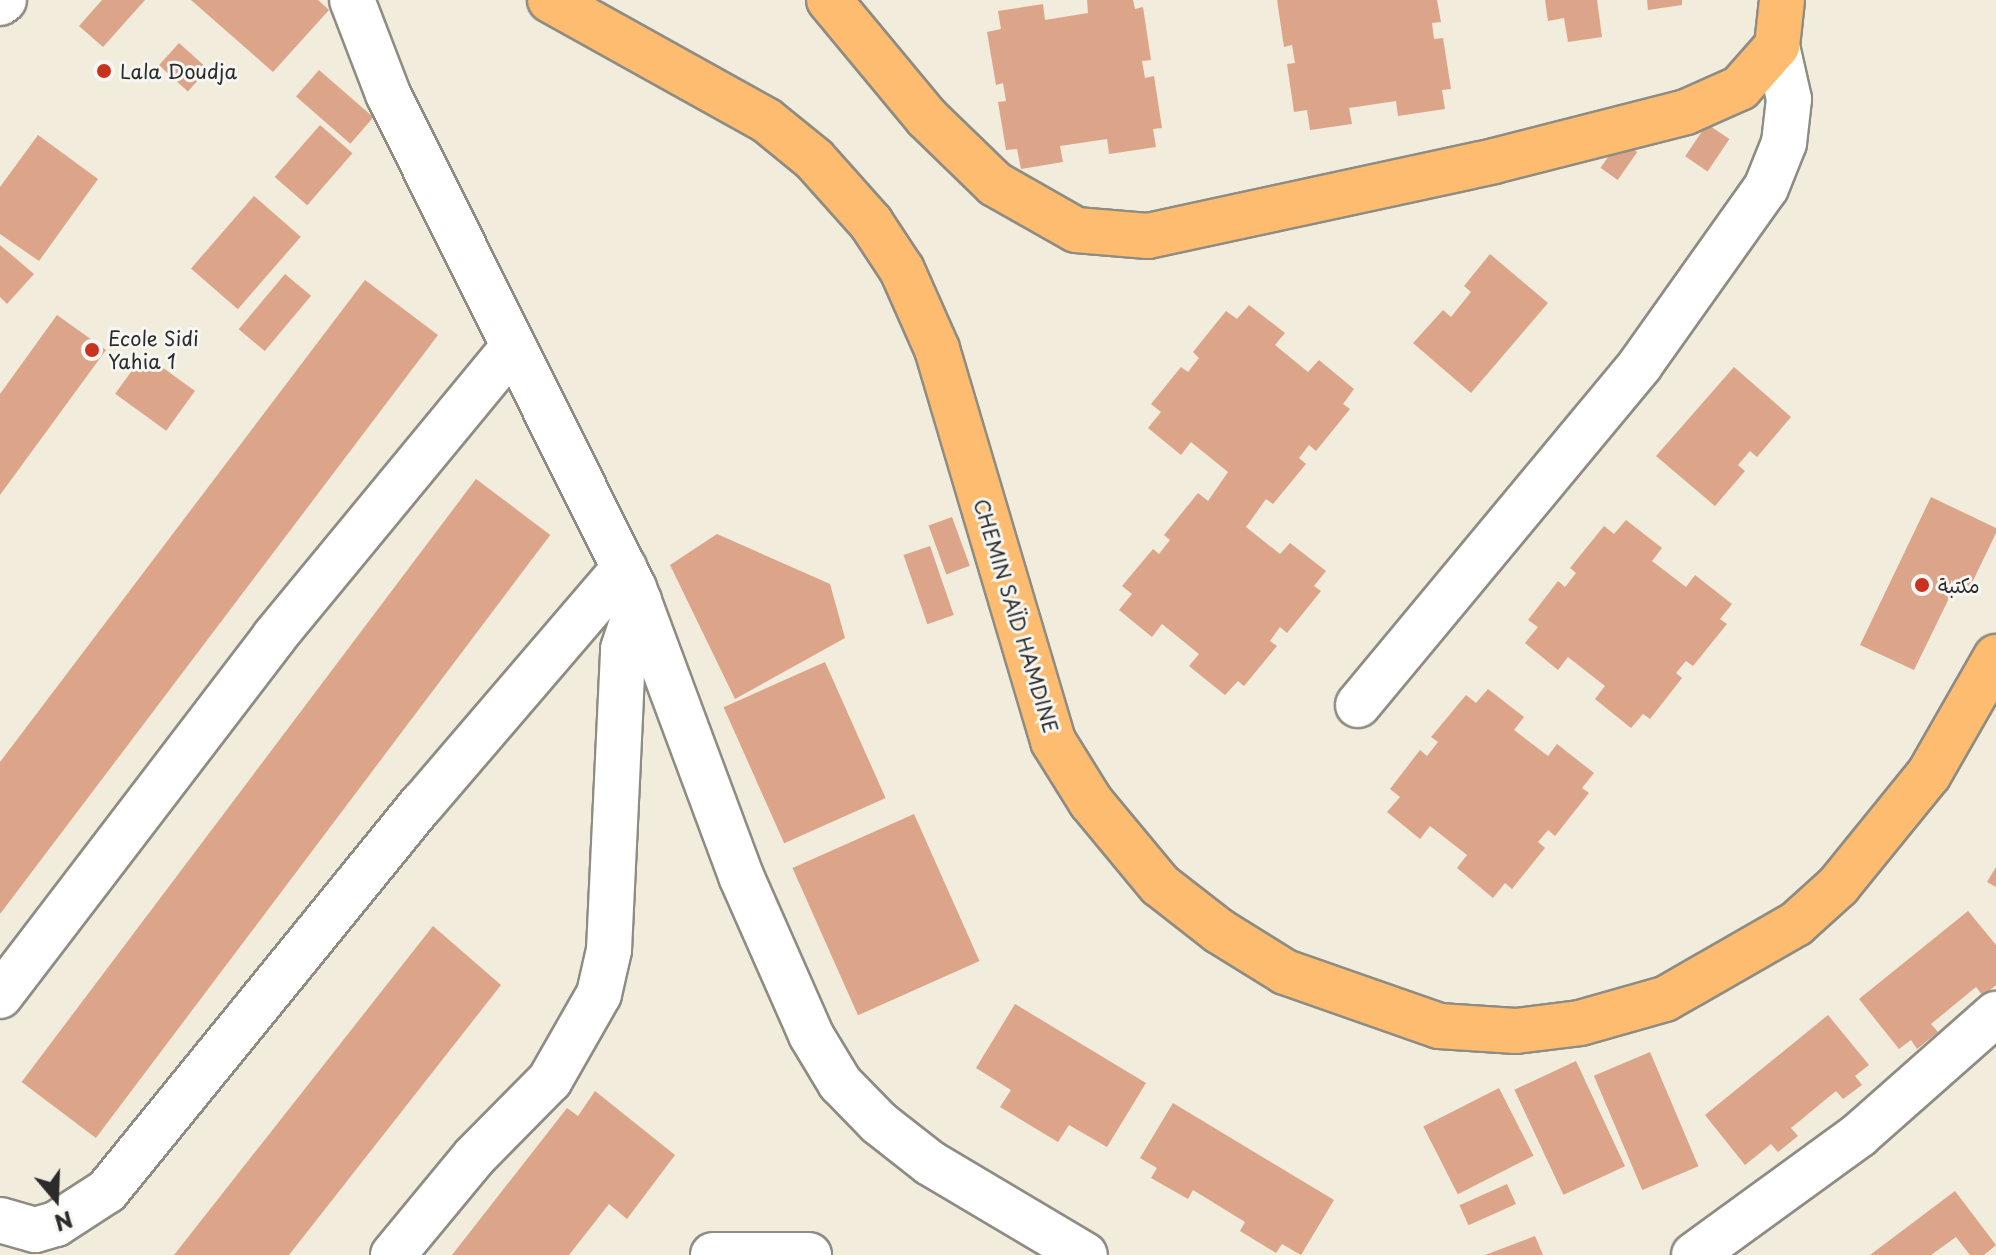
<!DOCTYPE html>
<html>
<head>
<meta charset="utf-8">
<style>
  body { margin:0 }
  #map { position:relative; width:1996px; height:1255px; overflow:hidden; background:#f1ecdb; font-family:"Playpen Sans","Playpen Sans Arabic",sans-serif }
  div>[style] { position:absolute }
  .building>* { inset:0; background:#dca589; transform-origin:0 0 }
  .roads { filter:drop-shadow(2px 0 #8e8c83) drop-shadow(-2px 0 #8e8c83) drop-shadow(0 2px #8e8c83) drop-shadow(0 -2px #8e8c83) }
  .minor>* { height:44px; margin:-22px; padding:0 22px; transform-origin:22px; border-radius:22px; background:#fff }
  .major>* { height:44px; margin:-22px; padding:0 22px; transform-origin:22px; border-radius:22px; background:#fdbc70 }
  .dots>* { width:22px; height:22px; translate:-50% -50%; box-sizing:border-box; border:4px solid #f6f6f2; border-radius:50% }
  span { translate:-50% -50%; white-space:nowrap; text-align:center; line-height:1.15; -webkit-text-stroke:6px #f6f6f2; paint-order:stroke }
  .poi-label { font-size:20px; color:#2b2b2b }
  .left { translate:0 -50%; text-align:left }
  .street-label { font-size:20px; color:#2b2b2b }
  .north { position:absolute; left:16px; top:1159px; width:80px; height:80px; -webkit-text-stroke:6px #f6f6f2; paint-order:stroke; rotate:161deg; font-size:22px; font-weight:700; line-height:32px; text-align:center; color:#2b2b2b }
  .north::after { content:''; display:block; margin:auto; width:28px; height:36px; background:#2b2b2b; clip-path:polygon(50% 0,100% 100%,50% 72%,0 100%) }
</style>
</head>
<body>
<div id="map">
  <div class="building">
    <i style="clip-path:polygon(102px 0,145px 0,103px 47px,79px 26px)"></i>
    <i style="clip-path:polygon(191px 0,318px 0,329px 10px,273px 72px)"></i>
    <i style="clip-path:polygon(1087px 0,1133px 0,1135px 9px,1143px 7px,1151px 60px,1142px 61px,1145px 78px,1154px 76px,1162px 128px,1153px 129px,1156px 147px,1109px 154px,1107px 139px,1060px 146px,1063px 162px,1021px 169px,1017px 149px,1006px 150px,998px 102px,1006px 101px,1003px 83px,996px 85px,987px 32px,1001px 29px,998px 11px,1043px 4px,1045px 20px,1088px 13px)"></i>
    <i style="clip-path:polygon(1277px 0,1437px 0,1441px 22px,1432px 23px,1434px 39px,1443px 38px,1451px 89px,1442px 90px,1445px 109px,1398px 116px,1396px 101px,1349px 108px,1352px 124px,1310px 130px,1307px 110px,1294px 112px,1287px 64px,1295px 63px,1292px 45px,1284px 47px)"></i>
    <i style="clip-path:polygon(1545px 0,1597px 0,1602px 37px,1568px 42px,1564px 18px,1548px 21px)"></i>
    <i style="clip-path:polygon(1647px 0,1682px 0,1682px 5px,1648px 10px)"></i>
    <i style="left:179px;top:43px;width:39px;height:30px;rotate:42deg"></i>
    <i style="left:319px;top:70px;width:72px;height:35px;rotate:41deg"></i>
    <i style="left:1707px;top:124px;width:27px;height:39px;rotate:34deg"></i>
    <i style="left:320px;top:125px;width:43px;height:69px;rotate:41deg"></i>
    <i style="clip-path:polygon(38px 135px,98px 179px,39px 261px,0 234px,0 187px)"></i>
    <i style="left:1620px;top:140px;width:21px;height:34px;rotate:35deg"></i>
    <i style="left:254px;top:196px;width:62px;height:96px;rotate:41deg"></i>
    <i style="clip-path:polygon(0 245px,34px 274px,7px 304px,0 297px)"></i>
    <i style="clip-path:polygon(1490px 254px,1548px 303px,1471px 393px,1413px 343px,1443px 310px,1451px 317px,1471px 292px,1464px 286px)"></i>
    <i style="left:285px;top:274px;width:34px;height:72px;rotate:40deg"></i>
    <i style="clip-path:polygon(365px 280px,438px 335px,0 914px,0 762px)"></i>
    <i style="clip-path:polygon(1249px 305px,1285px 333px,1275px 345px,1308px 372px,1319px 360px,1354px 389px,1343px 404px,1350px 409px,1316px 451px,1309px 445px,1299px 458px,1306px 464px,1273px 504px,1266px 499px,1246px 527px,1280px 554px,1290px 543px,1326px 571px,1314px 586px,1321px 591px,1287px 633px,1280px 627px,1270px 641px,1277px 646px,1244px 686px,1238px 681px,1225px 695px,1189px 666px,1199px 654px,1162px 624px,1152px 637px,1119px 610px,1132px 594px,1122px 586px,1153px 549px,1159px 554px,1170px 540px,1164px 535px,1198px 493px,1208px 501px,1228px 472px,1191px 442px,1181px 455px,1148px 428px,1161px 412px,1151px 404px,1181px 367px,1188px 372px,1199px 358px,1193px 352px,1226px 311px,1237px 319px)"></i>
    <i style="clip-path:polygon(57px 315px,106px 350px,0 495px,0 394px)"></i>
    <i style="left:144px;top:354px;width:63px;height:49px;rotate:36deg"></i>
    <i style="clip-path:polygon(1734px 367px,1791px 417px,1757px 457px,1750px 451px,1738px 465px,1745px 471px,1715px 506px,1656px 456px)"></i>
    <i style="left:476px;top:479px;width:93px;height:755px;rotate:37deg"></i>
    <i style="clip-path:polygon(1931px 497px,1996px 528px,1996px 533px,1970px 587px,1957px 582px,1914px 670px,1860px 645px)"></i>
    <i style="left:952px;top:517px;width:52px;height:25px;rotate:70deg"></i>
    <i style="clip-path:polygon(1626px 520px,1662px 548px,1652px 561px,1686px 587px,1695px 575px,1732px 604px,1720px 619px,1727px 624px,1693px 666px,1686px 661px,1676px 673px,1682px 678px,1650px 719px,1643px 714px,1631px 728px,1595px 699px,1605px 686px,1568px 657px,1558px 670px,1525px 643px,1538px 627px,1528px 620px,1558px 581px,1565px 587px,1576px 573px,1570px 568px,1604px 526px,1614px 534px)"></i>
    <i style="clip-path:polygon(717px 534px,830px 584px,845px 638px,735px 699px,670px 565px)"></i>
    <i style="left:930px;top:546px;width:73px;height:28px;rotate:71deg"></i>
    <i style="left:825px;top:662px;width:149px;height:111px;rotate:66deg"></i>
    <i style="clip-path:polygon(1488px 689px,1524px 717px,1514px 730px,1548px 756px,1557px 744px,1594px 773px,1582px 788px,1589px 793px,1555px 836px,1548px 830px,1538px 842px,1545px 848px,1512px 889px,1505px 883px,1493px 898px,1457px 868px,1467px 855px,1430px 826px,1420px 839px,1387px 812px,1400px 797px,1390px 789px,1420px 750px,1427px 756px,1438px 742px,1431px 737px,1466px 695px,1476px 703px)"></i>
    <i style="left:914px;top:814px;width:161px;height:133px;rotate:66deg"></i>
    <i style="clip-path:polygon(1996px 867px,1996px 887px,1987px 882px)"></i>
    <i style="clip-path:polygon(1968px 911px,1996px 945px,1996px 985px,1983px 996px,1976px 987px,1931px 1024px,1938px 1032px,1917px 1049px,1911px 1040px,1899px 1049px,1859px 999px)"></i>
    <i style="clip-path:polygon(433px 926px,501px 985px,289px 1255px,174px 1255px)"></i>
    <i style="clip-path:polygon(1015px 1004px,1146px 1083px,1107px 1147px,1069px 1125px,1058px 1142px,1000px 1107px,1011px 1090px,976px 1068px)"></i>
    <i style="clip-path:polygon(1828px 1015px,1869px 1065px,1855px 1076px,1862px 1085px,1843px 1099px,1836px 1091px,1791px 1128px,1798px 1136px,1778px 1152px,1771px 1144px,1745px 1165px,1705px 1115px)"></i>
    <i style="left:1650px;top:1052px;width:124px;height:61px;rotate:67deg"></i>
    <i style="left:1576px;top:1061px;width:116px;height:68px;rotate:65deg"></i>
    <i style="left:1499px;top:1088px;width:76px;height:85px;rotate:63deg"></i>
    <i style="clip-path:polygon(595px 1091px,675px 1155px,627px 1219px,609px 1204px,569px 1255px,452px 1255px,567px 1108px,578px 1116px)"></i>
    <i style="clip-path:polygon(1173px 1103px,1334px 1200px,1301px 1255px,1282px 1244px,1276px 1253px,1240px 1231px,1245px 1222px,1193px 1190px,1188px 1199px,1151px 1178px,1157px 1168px,1140px 1158px)"></i>
    <i style="left:1507px;top:1184px;width:22px;height:52px;rotate:66deg"></i>
    <i style="clip-path:polygon(1955px 1191px,1996px 1245px,1984px 1255px,1970px 1255px,1956px 1237px,1931px 1255px,1870px 1255px)"></i>
    <i style="clip-path:polygon(1535px 1236px,1543px 1255px,1485px 1255px)"></i>
  </div>
  <div class="roads">
    <div class="minor">
      <i style="left:352px;top:0;width:101px;rotate:69deg"></i>
      <i style="left:388px;top:94px;width:552px;rotate:63.53deg"></i>
      <i style="left:634px;top:588px;width:307px;rotate:69.6deg"></i>
      <i style="left:741px;top:876px;width:174px;rotate:66.2deg"></i>
      <i style="left:811px;top:1035px;width:56px;rotate:58.9deg"></i>
      <i style="left:840px;top:1083px;width:56px;rotate:45.7deg"></i>
      <i style="left:879px;top:1123px;width:65px;rotate:38.1deg"></i>
      <i style="left:930px;top:1163px;width:180px;rotate:30.7deg"></i>
      <i style="left:0;top:3px;width:5px;rotate:-37deg"></i>
      <i style="left:1358px;top:705px;width:442px;rotate:-50.3deg"></i>
      <i style="left:1640px;top:365px;width:217px;rotate:-54.6deg"></i>
      <i style="left:1766px;top:188px;width:48px;rotate:-68.2deg"></i>
      <i style="left:1784px;top:143px;width:44px;rotate:-83.5deg"></i>
      <i style="left:1789px;top:99px;width:54px;rotate:-102.8deg"></i>
      <i style="left:0;top:996px;width:452px;rotate:-52.6deg"></i>
      <i style="left:274px;top:637px;width:374px;rotate:-50.5deg"></i>
      <i style="left:0;top:1220px;width:36px;rotate:16deg"></i>
      <i style="left:35px;top:1230px;width:22px;rotate:-16deg"></i>
      <i style="left:56px;top:1224px;width:61px;rotate:-32.9deg"></i>
      <i style="left:107px;top:1191px;width:499px;rotate:-50.9deg"></i>
      <i style="left:422px;top:804px;width:311px;rotate:-49.4deg"></i>
      <i style="left:393px;top:1255px;width:127px;rotate:-50.4deg"></i>
      <i style="left:474px;top:1157px;width:108px;rotate:-45.4deg"></i>
      <i style="left:550px;top:1080px;width:99px;rotate:-60.3deg"></i>
      <i style="left:599px;top:994px;width:45px;rotate:-77.2deg"></i>
      <i style="left:609px;top:950px;width:301px;rotate:-87.3deg"></i>
      <i style="left:623px;top:649px;width:51px;rotate:-71.6deg"></i>
      <i style="left:713px;top:1255px;width:96px"></i>
      <i style="left:1694px;top:1255px;width:204px;rotate:-36deg"></i>
      <i style="left:1859px;top:1135px;width:183px;rotate:-41.5deg"></i>
    </div>
    <div class="major">
      <i style="left:550px;top:0;width:247px;rotate:29.1deg"></i>
      <i style="left:766px;top:120px;width:62px;rotate:39.1deg"></i>
      <i style="left:814px;top:159px;width:86px;rotate:48.3deg"></i>
      <i style="left:871px;top:223px;width:56px;rotate:56.6deg"></i>
      <i style="left:902px;top:270px;width:86px;rotate:66.1deg"></i>
      <i style="left:937px;top:349px;width:409px;rotate:73.5deg"></i>
      <i style="left:1053px;top:741px;width:72px;rotate:58.1deg"></i>
      <i style="left:1091px;top:802px;width:108px;rotate:50.3deg"></i>
      <i style="left:1160px;top:885px;width:75px;rotate:37.9deg"></i>
      <i style="left:1219px;top:931px;width:78px;rotate:31.8deg"></i>
      <i style="left:1285px;top:972px;width:163px;rotate:19.3deg"></i>
      <i style="left:1439px;top:1026px;width:77px;rotate:3.7deg"></i>
      <i style="left:1516px;top:1031px;width:64px;rotate:-7.1deg"></i>
      <i style="left:1580px;top:1023px;width:88px;rotate:-15.8deg"></i>
      <i style="left:1665px;top:999px;width:151px;rotate:-29.8deg"></i>
      <i style="left:1796px;top:924px;width:57px;rotate:-42.1deg"></i>
      <i style="left:1838px;top:886px;width:144px;rotate:-50.9deg"></i>
      <i style="left:1929px;top:774px;width:135px;rotate:-60.2deg"></i>
      <i style="left:829px;top:0;width:153px;rotate:50.3deg"></i>
      <i style="left:927px;top:118px;width:95px;rotate:44.1deg"></i>
      <i style="left:995px;top:184px;width:93px;rotate:29.6deg"></i>
      <i style="left:1076px;top:230px;width:72px;rotate:4.8deg"></i>
      <i style="left:1148px;top:236px;width:354px;rotate:-12.2deg"></i>
      <i style="left:1494px;top:161px;width:198px;rotate:-14.3deg"></i>
      <i style="left:1686px;top:112px;width:59px;rotate:-24deg"></i>
      <i style="left:1740px;top:88px;width:56px;rotate:-48.6deg"></i>
      <i style="left:1777px;top:46px;width:46px;rotate:-83.8deg"></i>
    </div>
  </div>
  <div class="dots">
    <i style="left:104px;top:71px;background:#c8321e"></i>
    <i style="left:92px;top:350px;background:#c8321e"></i>
    <i style="left:1922px;top:585px;background:#c8321e"></i>
  </div>
  <div class="poi-label">
    <span class="left" style="left:120px;top:71px">Lala Doudja</span>
    <span class="left" style="left:108px;top:350px">Ecole Sidi<br>Yahia 1</span>
    <span class="left" style="left:1938px;top:585px">مكتبة</span>
  </div>
  <div class="street-label">
    <span style="left:1016px;top:616px;rotate:73deg">CHEMIN SAÏD HAMDINE</span>
  </div>
  <div class="north">N</div>
</div>
</body>
</html>
